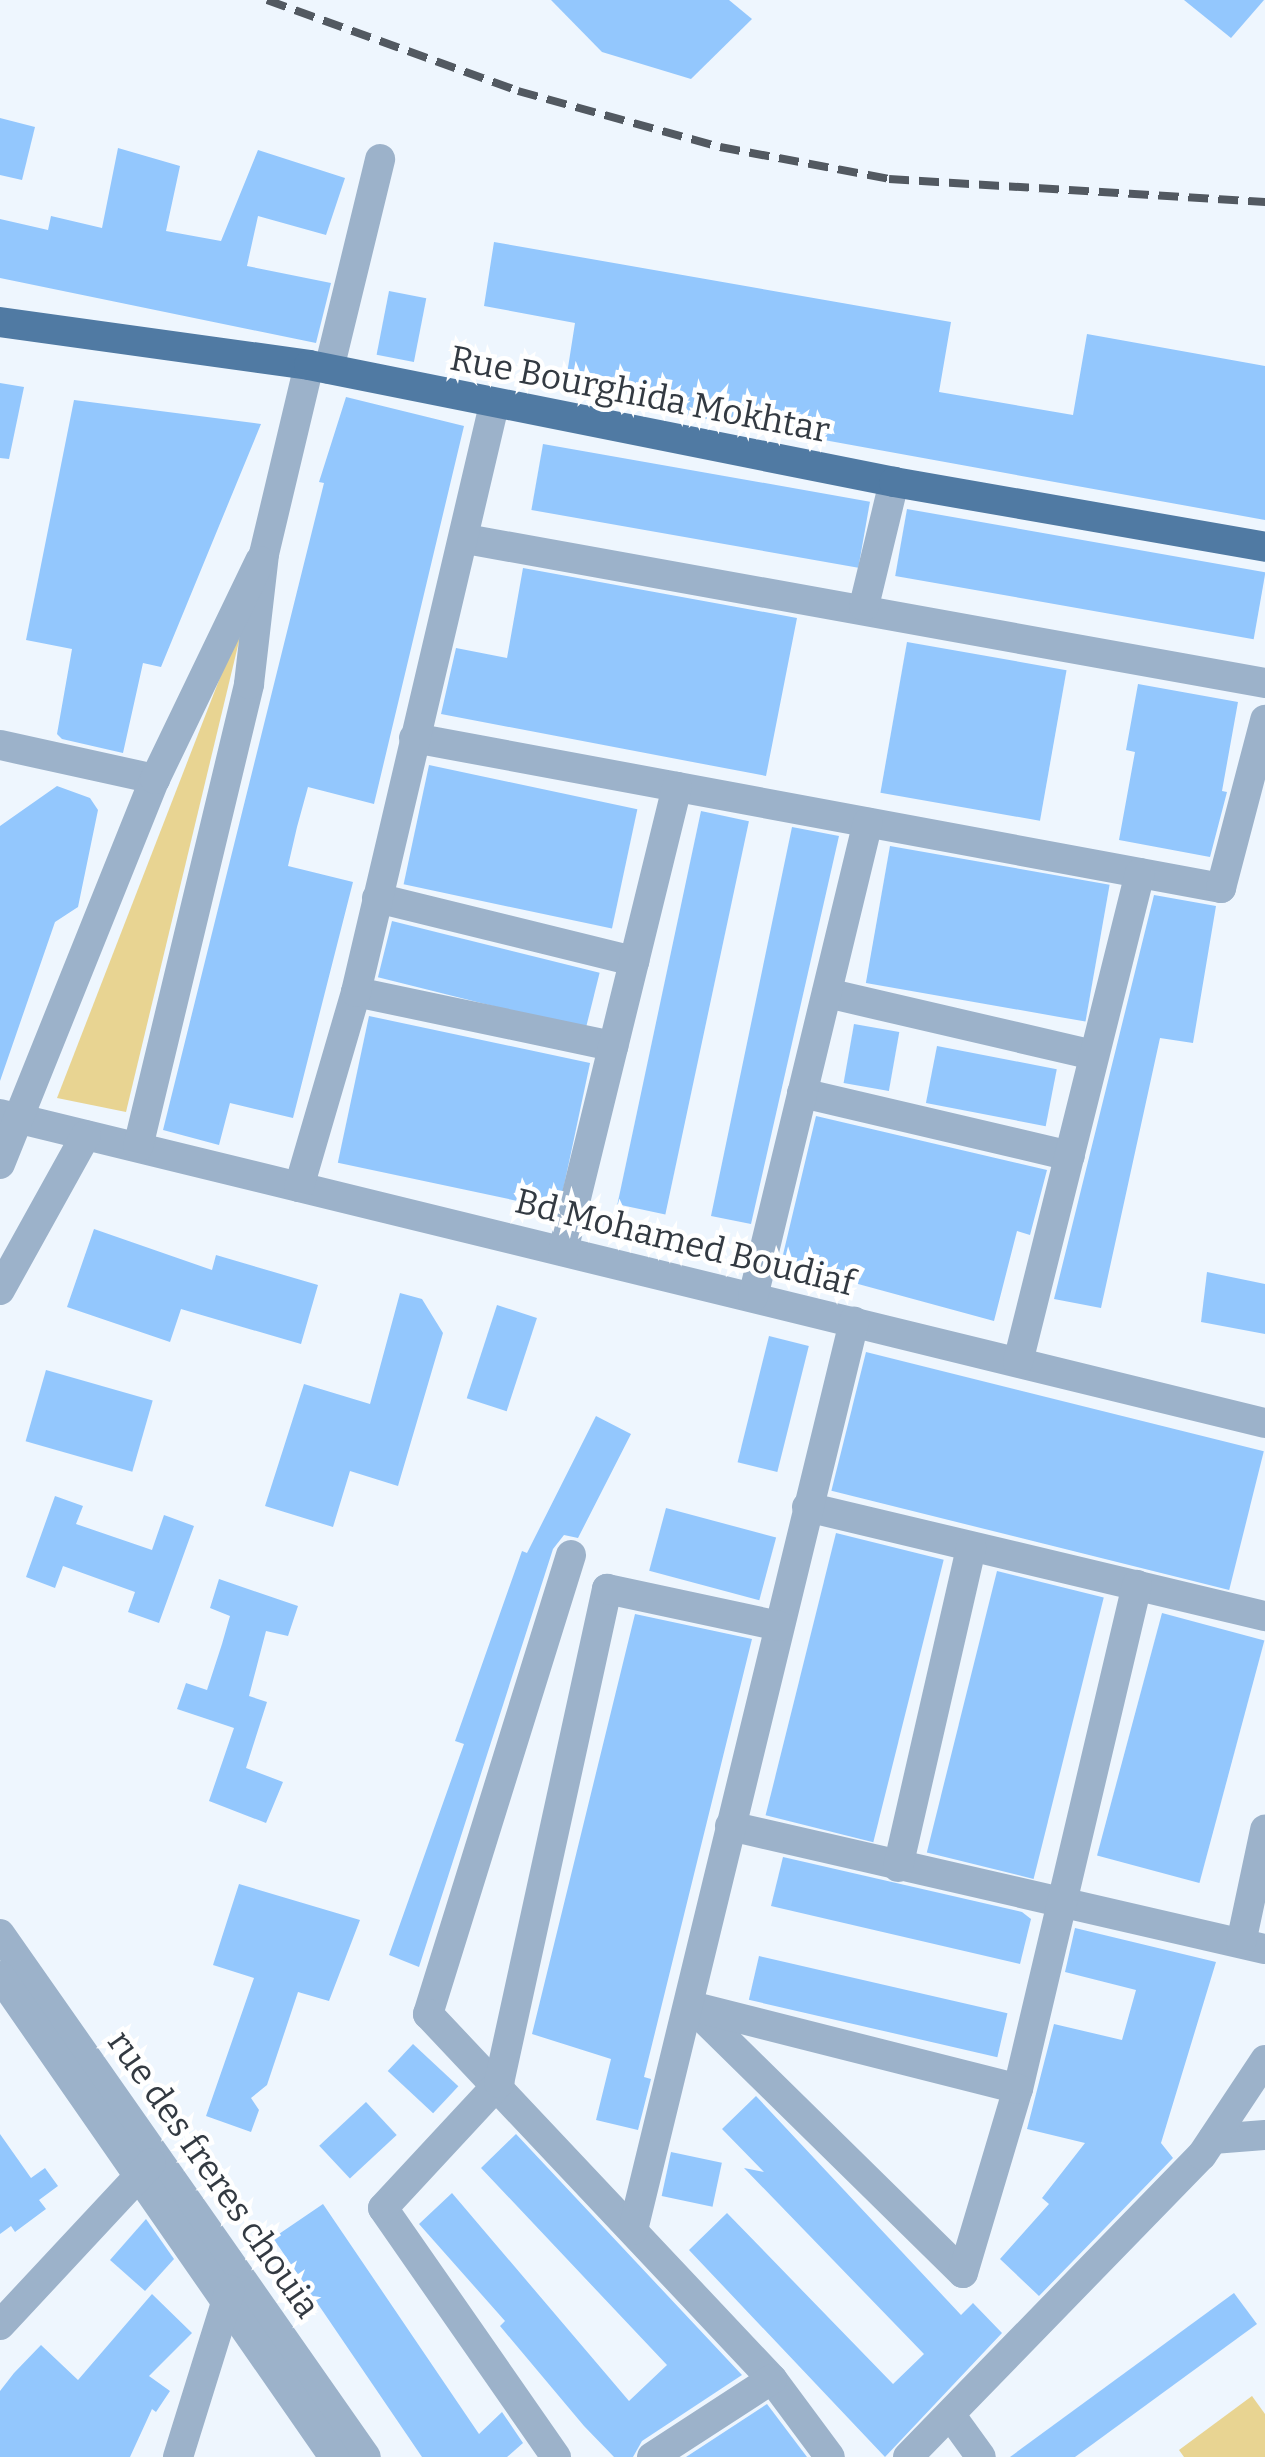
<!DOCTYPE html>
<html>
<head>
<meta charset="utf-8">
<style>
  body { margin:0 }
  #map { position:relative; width:1265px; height:2457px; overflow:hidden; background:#eef6fe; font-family:Bitter,serif }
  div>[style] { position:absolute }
  .green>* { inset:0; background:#e8d492 }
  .building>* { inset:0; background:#93c7fd; transform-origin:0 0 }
  .minor>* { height:30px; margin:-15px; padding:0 15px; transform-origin:15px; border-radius:15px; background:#9cb2ca }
  .major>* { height:30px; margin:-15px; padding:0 15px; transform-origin:15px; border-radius:15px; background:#507aa3 }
  .rail>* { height:8px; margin-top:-4px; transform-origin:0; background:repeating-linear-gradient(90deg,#525961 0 20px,transparent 0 30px) }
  span { translate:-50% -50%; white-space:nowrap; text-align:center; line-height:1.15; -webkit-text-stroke:9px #fff; paint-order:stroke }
  .street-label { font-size:35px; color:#333a42 }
</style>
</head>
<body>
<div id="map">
  <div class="green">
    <i style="clip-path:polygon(247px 608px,126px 1112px,57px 1098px)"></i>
    <i style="clip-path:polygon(1252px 2396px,1265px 2414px,1265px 2457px,1184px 2457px,1179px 2450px)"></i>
  </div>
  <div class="building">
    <i style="clip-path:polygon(551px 0,729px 0,752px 19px,691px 79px,602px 52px)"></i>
    <i style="clip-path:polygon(1184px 0,1264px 0,1231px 38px)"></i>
    <i style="clip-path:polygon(0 118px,35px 127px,22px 180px,0 175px)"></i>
    <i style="clip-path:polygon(118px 148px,180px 166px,166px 231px,221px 241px,258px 150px,345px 178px,326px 235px,258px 216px,247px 266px,331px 283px,316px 343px,0 278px,0 219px,48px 230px,51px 216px,102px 228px)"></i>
    <i style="clip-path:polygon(494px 242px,951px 322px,939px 392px,1073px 415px,1087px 334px,1265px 366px,1265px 520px,564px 393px,575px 323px,484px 306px)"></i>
    <i style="left:389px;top:291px;width:38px;height:65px;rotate:11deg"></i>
    <i style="clip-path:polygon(0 383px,24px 387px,9px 459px,0 458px)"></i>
    <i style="clip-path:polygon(346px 397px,464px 426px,374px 804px,308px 787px,297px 827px,288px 866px,353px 882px,293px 1118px,230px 1103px,219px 1145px,163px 1130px,324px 483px,319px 482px)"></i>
    <i style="clip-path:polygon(74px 400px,261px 424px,161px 667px,143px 663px,123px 753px,62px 739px,57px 734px,72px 649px,26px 640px)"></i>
    <i style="left:543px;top:444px;width:332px;height:67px;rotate:10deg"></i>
    <i style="left:907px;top:509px;width:364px;height:68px;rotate:10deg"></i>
    <i style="clip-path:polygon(523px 568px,797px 618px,766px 776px,441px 714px,456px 648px,507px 658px)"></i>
    <i style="left:907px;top:642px;width:162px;height:153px;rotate:10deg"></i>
    <i style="clip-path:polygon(1138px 684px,1238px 702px,1222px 791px,1227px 792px,1210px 857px,1119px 840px,1135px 752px,1126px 750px)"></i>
    <i style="left:429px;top:765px;width:213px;height:122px;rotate:12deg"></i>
    <i style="clip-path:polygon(57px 786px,90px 798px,98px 810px,78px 907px,55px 922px,0 1081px,0 826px)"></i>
    <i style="left:701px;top:811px;width:49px;height:402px;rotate:12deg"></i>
    <i style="clip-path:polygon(792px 827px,839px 836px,751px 1224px,711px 1216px)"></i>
    <i style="left:890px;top:846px;width:223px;height:139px;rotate:10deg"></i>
    <i style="clip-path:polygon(1154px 895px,1216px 906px,1193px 1043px,1160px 1038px,1101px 1308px,1054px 1299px)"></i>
    <i style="left:392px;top:921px;width:214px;height:58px;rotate:14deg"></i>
    <i style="left:369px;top:1016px;width:226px;height:150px;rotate:12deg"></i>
    <i style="left:854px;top:1024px;width:46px;height:60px;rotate:10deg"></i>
    <i style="left:937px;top:1046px;width:122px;height:58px;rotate:11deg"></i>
    <i style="clip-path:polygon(816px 1116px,1047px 1170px,1030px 1235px,1017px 1231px,994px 1321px,781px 1263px)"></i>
    <i style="clip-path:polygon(94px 1229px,212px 1270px,216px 1255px,318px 1285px,301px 1344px,181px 1309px,170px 1342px,67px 1307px)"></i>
    <i style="clip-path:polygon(1207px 1272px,1265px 1284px,1265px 1334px,1201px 1322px)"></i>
    <i style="clip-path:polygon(400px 1293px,422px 1299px,443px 1333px,398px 1486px,350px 1471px,333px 1527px,265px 1506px,304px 1384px,370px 1404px)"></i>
    <i style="left:497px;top:1305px;width:42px;height:98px;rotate:18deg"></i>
    <i style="left:769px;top:1336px;width:41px;height:130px;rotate:14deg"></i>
    <i style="left:866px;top:1352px;width:410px;height:143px;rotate:14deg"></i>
    <i style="left:46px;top:1370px;width:111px;height:74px;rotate:16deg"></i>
    <i style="clip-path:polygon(596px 1416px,631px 1434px,578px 1538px,564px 1535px,553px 1549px,419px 1967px,389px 1955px,464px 1744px,455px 1741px,522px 1551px,527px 1553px)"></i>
    <i style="clip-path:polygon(55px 1496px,83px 1506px,76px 1524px,152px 1550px,164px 1515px,194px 1526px,159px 1623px,128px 1612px,135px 1592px,63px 1566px,55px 1588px,26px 1577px)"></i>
    <i style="left:666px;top:1508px;width:114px;height:65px;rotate:15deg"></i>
    <i style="left:836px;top:1533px;width:111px;height:291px;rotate:14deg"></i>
    <i style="left:997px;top:1571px;width:110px;height:290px;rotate:14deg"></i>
    <i style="clip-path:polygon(219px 1579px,298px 1606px,288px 1636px,266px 1631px,249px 1696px,267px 1702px,246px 1768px,283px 1782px,266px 1823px,209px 1801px,234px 1728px,177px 1709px,186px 1683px,207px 1690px,222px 1644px,230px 1616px,210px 1608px)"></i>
    <i style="left:1162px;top:1613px;width:106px;height:251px;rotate:15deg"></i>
    <i style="clip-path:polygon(635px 1614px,752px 1639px,644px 2077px,651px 2079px,638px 2130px,596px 2120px,611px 2059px,532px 2034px)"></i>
    <i style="clip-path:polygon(783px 1857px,1022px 1912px,1031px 1919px,1020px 1964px,771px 1906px)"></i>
    <i style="clip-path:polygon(239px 1884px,360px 1920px,329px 2001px,298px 1992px,267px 2085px,251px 2098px,259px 2110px,251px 2132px,206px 2116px,254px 1978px,213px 1965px)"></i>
    <i style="clip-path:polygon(1075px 1928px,1216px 1962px,1161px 2143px,1173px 2158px,1039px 2296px,1000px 2259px,1049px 2204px,1042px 2198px,1085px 2143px,1027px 2129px,1054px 2024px,1122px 2040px,1136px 1990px,1065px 1972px)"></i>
    <i style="left:759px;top:1956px;width:255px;height:45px;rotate:13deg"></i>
    <i style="left:413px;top:2044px;width:62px;height:37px;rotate:43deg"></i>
    <i style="clip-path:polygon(756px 2096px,961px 2315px,973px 2303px,1002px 2333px,885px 2457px,689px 2250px,727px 2213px,893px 2384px,924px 2354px,744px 2168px,764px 2172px,722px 2129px)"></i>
    <i style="left:366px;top:2102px;width:45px;height:64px;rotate:47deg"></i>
    <i style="clip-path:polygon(0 2134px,31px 2178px,45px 2168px,58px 2186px,39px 2200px,46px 2209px,15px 2232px,11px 2226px,0 2234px)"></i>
    <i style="clip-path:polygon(516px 2134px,742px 2375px,642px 2441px,633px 2457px,614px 2457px,584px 2426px,500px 2326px,505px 2321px,419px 2224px,452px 2193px,629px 2401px,667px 2365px,481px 2168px)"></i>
    <i style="left:671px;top:2152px;width:52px;height:45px;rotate:12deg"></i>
    <i style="clip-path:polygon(323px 2204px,479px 2434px,502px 2412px,523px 2443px,507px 2457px,422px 2457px,273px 2238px)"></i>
    <i style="clip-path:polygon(146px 2219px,174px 2259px,145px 2291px,110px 2260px)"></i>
    <i style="clip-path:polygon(1234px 2293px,1257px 2324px,1075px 2457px,1010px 2457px)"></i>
    <i style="clip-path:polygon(152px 2294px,192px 2333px,149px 2376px,170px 2391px,156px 2412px,152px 2409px,130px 2457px,0 2457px,0 2391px,14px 2373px,41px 2345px,78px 2380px)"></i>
    <i style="clip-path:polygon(767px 2404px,807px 2457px,686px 2457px)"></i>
  </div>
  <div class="minor">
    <i style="left:329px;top:369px;width:216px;rotate:-76.3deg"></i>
    <i style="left:466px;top:539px;width:812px;rotate:10.22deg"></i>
    <i style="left:864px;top:606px;width:128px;rotate:-76.4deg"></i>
    <i style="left:414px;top:738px;width:821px;rotate:10.53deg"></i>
    <i style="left:1221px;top:888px;width:174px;rotate:-75.3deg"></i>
    <i style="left:0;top:745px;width:159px;rotate:12.4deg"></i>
    <i style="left:377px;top:898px;width:265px;rotate:13.8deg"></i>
    <i style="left:356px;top:992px;width:263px;rotate:11.9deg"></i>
    <i style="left:827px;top:993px;width:273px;rotate:13.1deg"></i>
    <i style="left:802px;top:1093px;width:275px;rotate:13.2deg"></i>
    <i style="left:0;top:1114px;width:1302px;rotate:13.73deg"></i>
    <i style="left:138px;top:1147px;width:476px;rotate:-76.5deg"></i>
    <i style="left:249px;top:684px;width:131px;rotate:-83.4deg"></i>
    <i style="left:264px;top:554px;width:194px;rotate:-76.6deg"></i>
    <i style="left:0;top:1164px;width:415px;rotate:-68.1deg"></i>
    <i style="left:155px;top:779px;width:242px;rotate:-64.3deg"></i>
    <i style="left:299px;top:1187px;width:203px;rotate:-73.7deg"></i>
    <i style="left:356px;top:992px;width:603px;rotate:-76.77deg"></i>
    <i style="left:563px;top:1251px;width:478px;rotate:-76.2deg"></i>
    <i style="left:0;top:1290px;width:177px;rotate:-61deg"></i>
    <i style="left:753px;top:1297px;width:488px;rotate:-76.4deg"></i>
    <i style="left:1018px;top:1362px;width:504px;rotate:-75.99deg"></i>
    <i style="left:807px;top:1507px;width:471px;rotate:13.4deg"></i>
    <i style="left:571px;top:1555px;width:481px;rotate:107.3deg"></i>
    <i style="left:428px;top:2014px;width:502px;rotate:46.7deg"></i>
    <i style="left:772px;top:2379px;width:97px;rotate:53.4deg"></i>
    <i style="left:730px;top:1826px;width:549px;rotate:12.95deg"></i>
    <i style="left:898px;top:1867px;width:328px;rotate:-77.1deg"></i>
    <i style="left:0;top:1934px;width:638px;rotate:55.02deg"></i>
    <i style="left:1241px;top:1943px;width:116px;rotate:-78deg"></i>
    <i style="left:0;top:1976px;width:586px;rotate:55.22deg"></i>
    <i style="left:691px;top:2006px;width:381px;rotate:44.5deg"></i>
    <i style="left:963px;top:2273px;width:192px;rotate:-73.4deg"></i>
    <i style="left:1018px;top:2089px;width:518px;rotate:-76.72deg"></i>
    <i style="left:691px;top:2006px;width:337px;rotate:14.2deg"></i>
    <i style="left:1213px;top:2139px;width:52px;rotate:-4.4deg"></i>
    <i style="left:633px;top:2230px;width:935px;rotate:-76.32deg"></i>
    <i style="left:0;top:2325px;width:221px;rotate:-47deg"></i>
    <i style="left:952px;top:2417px;width:49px;rotate:54.1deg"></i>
    <i style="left:178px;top:2457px;width:175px;rotate:-72.7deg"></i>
    <i style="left:556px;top:2457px;width:303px;rotate:-124.8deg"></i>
    <i style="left:383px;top:2208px;width:171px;rotate:-47.1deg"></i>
    <i style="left:499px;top:2083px;width:506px;rotate:-77.67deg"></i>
    <i style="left:607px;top:1589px;width:176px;rotate:12.1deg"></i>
    <i style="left:652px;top:2457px;width:143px;rotate:-33deg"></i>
    <i style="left:908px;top:2457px;width:421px;rotate:-45.8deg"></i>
    <i style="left:1202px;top:2155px;width:114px;rotate:-56.4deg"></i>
  </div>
  <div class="major">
    <i style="left:0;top:322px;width:312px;rotate:7.9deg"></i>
    <i style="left:309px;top:365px;width:597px;rotate:11.31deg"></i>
    <i style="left:894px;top:482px;width:377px;rotate:9.9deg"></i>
  </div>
  <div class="rail">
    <i style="left:267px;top:0;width:267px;rotate:19.9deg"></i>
    <i style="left:518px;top:91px;width:210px;rotate:15.5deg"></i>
    <i style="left:720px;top:147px;width:172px;rotate:10.7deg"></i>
    <i style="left:889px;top:179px;width:377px;rotate:3.5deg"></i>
  </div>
  <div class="street-label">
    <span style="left:640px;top:394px;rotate:11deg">Rue Bourghida Mokhtar</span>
    <span style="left:685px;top:1242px;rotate:14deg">Bd Mohamed Boudiaf</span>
    <span style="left:214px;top:2174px;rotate:55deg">rue des freres chouia</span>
  </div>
</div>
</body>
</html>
